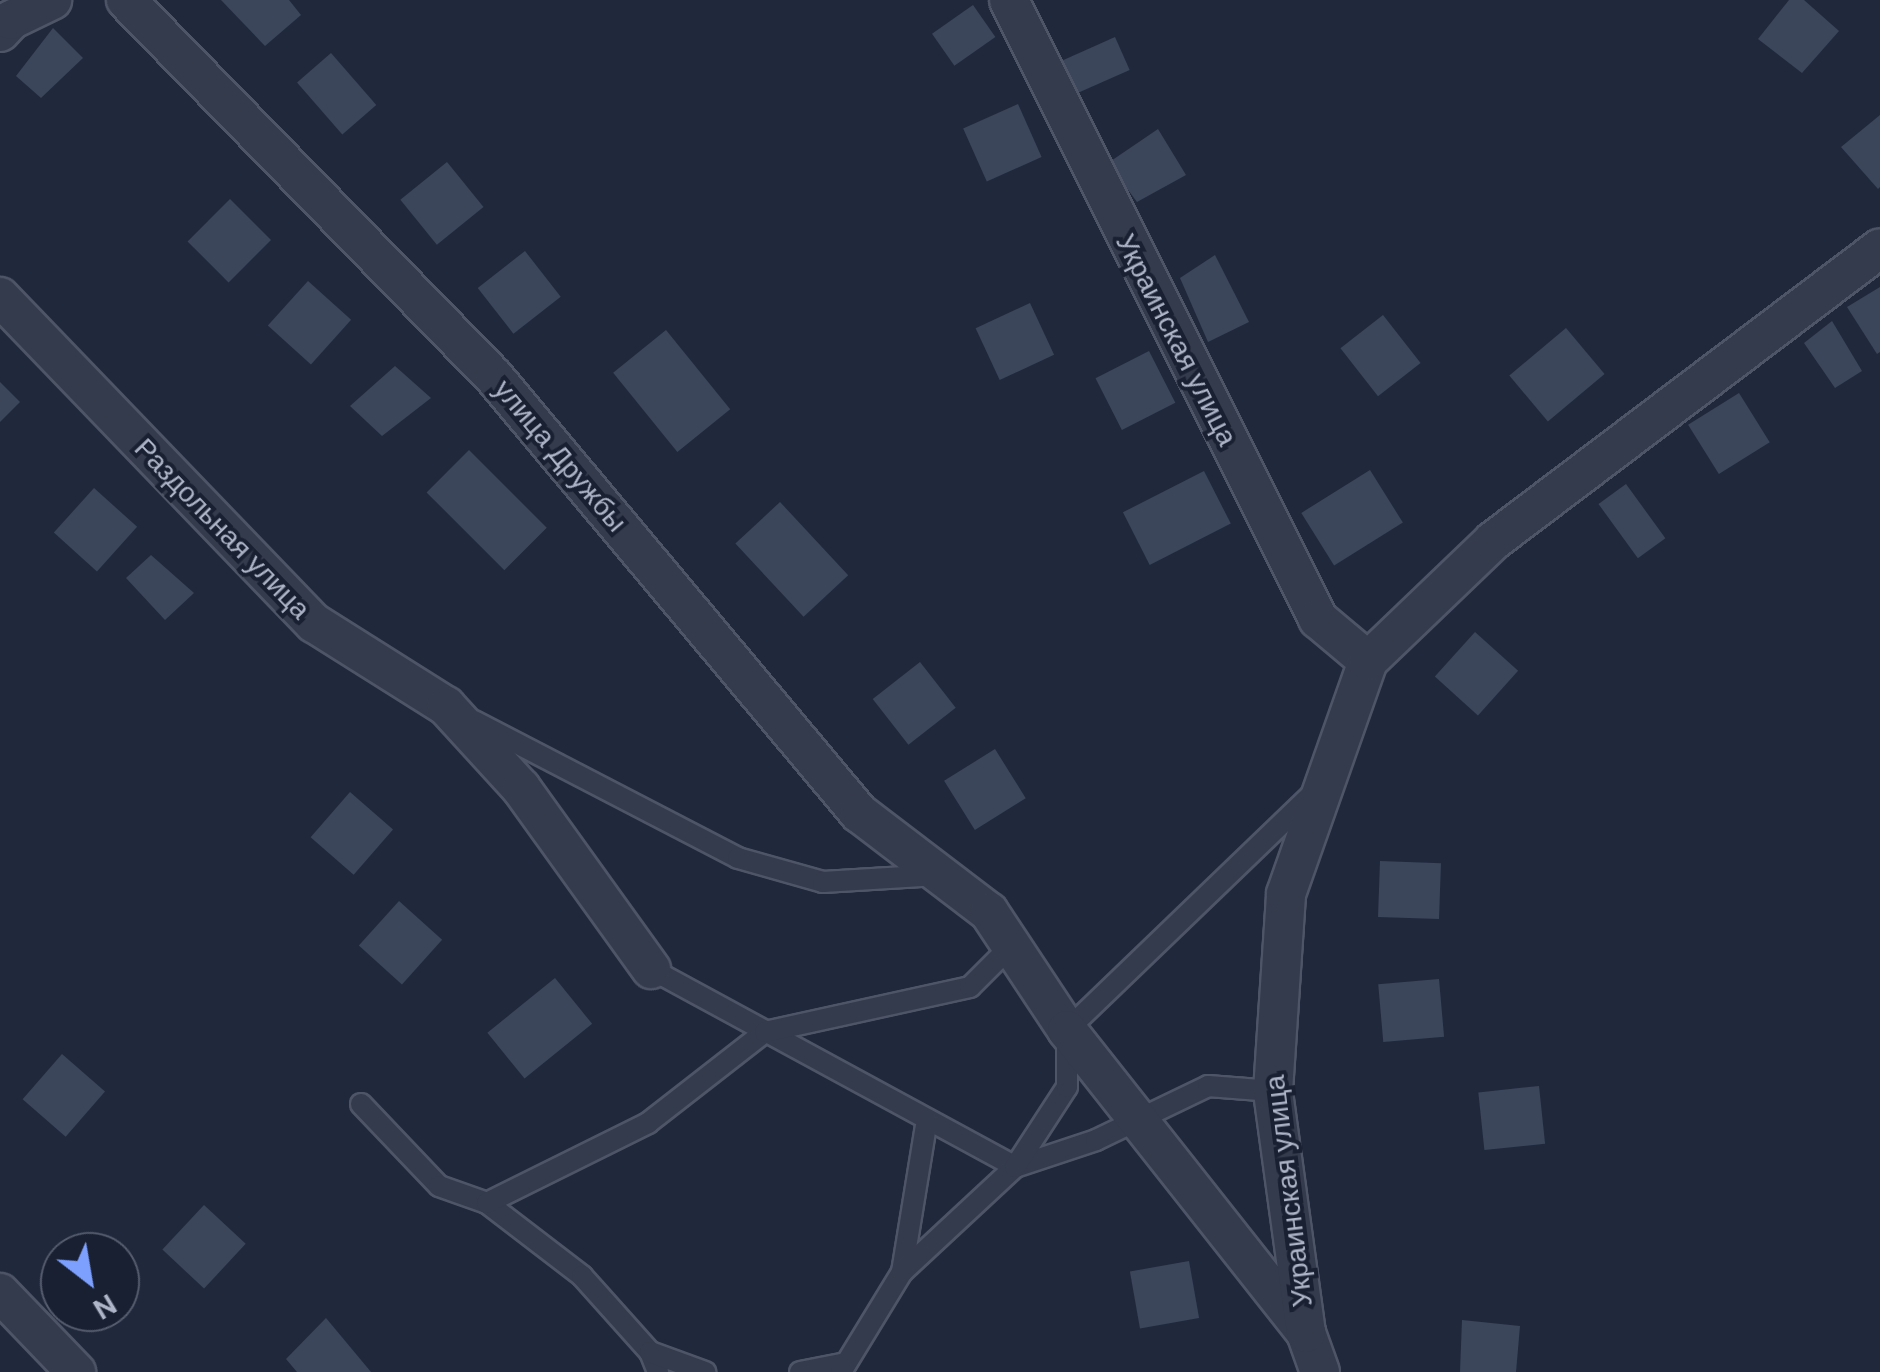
<!DOCTYPE html>
<html>
<head>
<meta charset="utf-8">
<style>
  body { margin:0 }
  #map { position:relative; width:1880px; height:1372px; overflow:hidden; background:#20283c; font-family:"DM Sans",sans-serif }
  div>[style] { position:absolute }
  .building>* { inset:0; background:#3b465b; transform-origin:0 0 }
  .roads { filter:drop-shadow(2px 0 #4e5567) drop-shadow(-2px 0 #4e5567) drop-shadow(0 2px #4e5567) drop-shadow(0 -2px #4e5567) }
  .service>* { height:20px; margin:-10px; padding:0 10px; transform-origin:10px; border-radius:10px; background:#343b4c }
  .minor>* { height:38px; margin:-19px; padding:0 19px; transform-origin:19px; border-radius:19px; background:#343b4c }
  span { translate:-50% -50%; white-space:nowrap; text-align:center; line-height:1.15; -webkit-text-stroke:8px #192031; paint-order:stroke }
  .street-label { font-size:28px; color:#aeb5c8 }
  .north { position:absolute; left:40px; top:1232px; width:100px; height:100px; box-sizing:border-box; background:#192031; border:2px solid #555c6d; border-radius:50%; rotate:149deg; font-size:28px; font-weight:700; line-height:40px; text-align:center; color:#aeb5c8 }
  .north::after { content:''; display:block; margin:auto; width:35px; height:45px; background:#7da0ff; clip-path:polygon(50% 0,100% 100%,50% 72%,0 100%) }
</style>
</head>
<body>
<div id="map">
  <div class="building">
    <i style="clip-path:polygon(221px 0,289px 0,301px 15px,265px 46px)"></i>
    <i style="clip-path:polygon(1789px 0,1804px 0,1839px 31px,1802px 73px,1758px 39px)"></i>
    <i style="left:973px;top:5px;width:39px;height:50px;rotate:55deg"></i>
    <i style="clip-path:polygon(53px 28px,83px 58px,41px 98px,16px 76px)"></i>
    <i style="left:1115px;top:37px;width:36px;height:60px;rotate:66deg"></i>
    <i style="left:331px;top:53px;width:69px;height:45px;rotate:49deg"></i>
    <i style="left:1018px;top:104px;width:58px;height:60px;rotate:66deg"></i>
    <i style="clip-path:polygon(1880px 115px,1880px 187px,1878px 189px,1841px 147px)"></i>
    <i style="clip-path:polygon(1158px 129px,1186px 175px,1137px 202px,1108px 163px)"></i>
    <i style="left:447px;top:162px;width:58px;height:60px;rotate:51deg"></i>
    <i style="left:230px;top:199px;width:58px;height:60px;rotate:45deg"></i>
    <i style="left:525px;top:251px;width:58px;height:60px;rotate:52deg"></i>
    <i style="clip-path:polygon(1215px 255px,1249px 322px,1208px 342px,1180px 278px)"></i>
    <i style="left:308px;top:281px;width:58px;height:60px;rotate:42deg"></i>
    <i style="clip-path:polygon(1880px 287px,1880px 352px,1877px 354px,1847px 307px)"></i>
    <i style="left:1030px;top:303px;width:57px;height:60px;rotate:65deg"></i>
    <i style="left:1383px;top:315px;width:61px;height:54px;rotate:52deg"></i>
    <i style="clip-path:polygon(1832px 321px,1862px 371px,1835px 388px,1804px 343px)"></i>
    <i style="left:1566px;top:328px;width:60px;height:74px;rotate:50deg"></i>
    <i style="left:666px;top:330px;width:102px;height:68px;rotate:51deg"></i>
    <i style="left:1149px;top:351px;width:58px;height:60px;rotate:63deg"></i>
    <i style="clip-path:polygon(395px 366px,431px 398px,382px 436px,350px 406px)"></i>
    <i style="clip-path:polygon(0 382px,20px 402px,0 422px)"></i>
    <i style="left:1739px;top:393px;width:58px;height:60px;rotate:58deg"></i>
    <i style="left:469px;top:450px;width:110px;height:60px;rotate:45deg"></i>
    <i style="left:1370px;top:470px;width:62px;height:81px;rotate:58deg"></i>
    <i style="left:1204px;top:471px;width:59px;height:91px;rotate:63deg"></i>
    <i style="left:1626px;top:484px;width:67px;height:34px;rotate:54deg"></i>
    <i style="left:94px;top:488px;width:58px;height:60px;rotate:42deg"></i>
    <i style="left:780px;top:502px;width:100px;height:61px;rotate:47deg"></i>
    <i style="clip-path:polygon(151px 555px,194px 593px,165px 620px,126px 578px)"></i>
    <i style="left:1475px;top:632px;width:58px;height:60px;rotate:42deg"></i>
    <i style="left:920px;top:662px;width:58px;height:60px;rotate:52deg"></i>
    <i style="left:995px;top:749px;width:58px;height:60px;rotate:58deg"></i>
    <i style="left:350px;top:792px;width:57px;height:60px;rotate:41deg"></i>
    <i style="left:1380px;top:861px;width:61px;height:56px;rotate:2deg"></i>
    <i style="left:399px;top:901px;width:58px;height:60px;rotate:42deg"></i>
    <i style="left:555px;top:978px;width:59px;height:87px;rotate:51deg"></i>
    <i style="left:1439px;top:979px;width:58px;height:61px;rotate:85deg"></i>
    <i style="left:62px;top:1054px;width:57px;height:60px;rotate:41deg"></i>
    <i style="left:1539px;top:1086px;width:58px;height:61px;rotate:84deg"></i>
    <i style="left:204px;top:1205px;width:57px;height:61px;rotate:43deg"></i>
    <i style="left:1189px;top:1261px;width:58px;height:60px;rotate:80deg"></i>
    <i style="clip-path:polygon(326px 1318px,371px 1372px,297px 1372px,286px 1359px)"></i>
    <i style="clip-path:polygon(1462px 1320px,1520px 1326px,1516px 1372px,1460px 1372px)"></i>
  </div>
  <div class="roads">
    <div class="service">
      <i style="left:474px;top:721px;width:297px;rotate:27.4deg"></i>
      <i style="left:738px;top:858px;width:88px;rotate:15.8deg"></i>
      <i style="left:823px;top:882px;width:115px;rotate:-3.5deg"></i>
      <i style="left:651px;top:969px;width:414px;rotate:28.5deg"></i>
      <i style="left:1015px;top:1167px;width:85px;rotate:-18.4deg"></i>
      <i style="left:1096px;top:1140px;width:124px;rotate:-25.7deg"></i>
      <i style="left:1208px;top:1086px;width:65px;rotate:4.4deg"></i>
      <i style="left:361px;top:1104px;width:113px;rotate:46.4deg"></i>
      <i style="left:439px;top:1186px;width:51px;rotate:19.5deg"></i>
      <i style="left:487px;top:1203px;width:120px;rotate:37.5deg"></i>
      <i style="left:582px;top:1276px;width:102px;rotate:48.2deg"></i>
      <i style="left:650px;top:1352px;width:22px;rotate:68deg"></i>
      <i style="left:487px;top:1203px;width:180px;rotate:-26.4deg"></i>
      <i style="left:648px;top:1123px;width:148px;rotate:-37.9deg"></i>
      <i style="left:765px;top:1032px;width:210px;rotate:-12.4deg"></i>
      <i style="left:970px;top:987px;width:58px;rotate:-45deg"></i>
      <i style="left:902px;top:1272px;width:154px;rotate:-80.7deg"></i>
      <i style="left:650px;top:1352px;width:59px;rotate:20deg"></i>
      <i style="left:800px;top:1372px;width:47px;rotate:-11.1deg"></i>
      <i style="left:841px;top:1372px;width:117px;rotate:-58.6deg"></i>
      <i style="left:902px;top:1272px;width:154px;rotate:-42.9deg"></i>
      <i style="left:1015px;top:1167px;width:95px;rotate:-57deg"></i>
      <i style="left:1067px;top:1087px;width:57px;rotate:-90deg"></i>
      <i style="left:1067px;top:1030px;width:342px;rotate:-43.9deg"></i>
    </div>
    <div class="minor">
      <i style="left:126px;top:0;width:527px;rotate:45.69deg"></i>
      <i style="left:494px;top:377px;width:569px;rotate:50.07deg"></i>
      <i style="left:859px;top:813px;width:163px;rotate:37.3deg"></i>
      <i style="left:989px;top:912px;width:141px;rotate:56.5deg"></i>
      <i style="left:1067px;top:1030px;width:386px;rotate:51.7deg"></i>
      <i style="left:1009px;top:0;width:692px;rotate:63.47deg"></i>
      <i style="left:1318px;top:619px;width:65px;rotate:40deg"></i>
      <i style="left:0;top:32px;width:16px;rotate:-47deg"></i>
      <i style="left:11px;top:20px;width:46px;rotate:-26deg"></i>
      <i style="left:0;top:297px;width:453px;rotate:46.1deg"></i>
      <i style="left:314px;top:623px;width:156px;rotate:32.2deg"></i>
      <i style="left:446px;top:706px;width:111px;rotate:47.6deg"></i>
      <i style="left:521px;top:788px;width:223px;rotate:54.3deg"></i>
      <i style="left:0;top:1293px;width:110px;rotate:46.1deg"></i>
      <i style="left:1320px;top:1372px;width:41px;rotate:-109.7deg"></i>
      <i style="left:1306px;top:1333px;width:244px;rotate:-97.8deg"></i>
      <i style="left:1273px;top:1091px;width:197px;rotate:-86.2deg"></i>
      <i style="left:1286px;top:894px;width:247px;rotate:-70.6deg"></i>
      <i style="left:1368px;top:661px;width:173px;rotate:-43.8deg"></i>
      <i style="left:1493px;top:541px;width:485px;rotate:-37.1deg"></i>
    </div>
  </div>
  <div class="street-label">
    <span style="left:1176px;top:340px;rotate:63deg">Украинская улица</span>
    <span style="left:560px;top:456px;rotate:50deg">улица Дружбы</span>
    <span style="left:222px;top:529px;rotate:46deg">Раздольная улица</span>
    <span style="left:1289px;top:1191px;rotate:-97deg">Украинская улица</span>
  </div>
  <div class="north">N</div>
</div>
</body>
</html>
